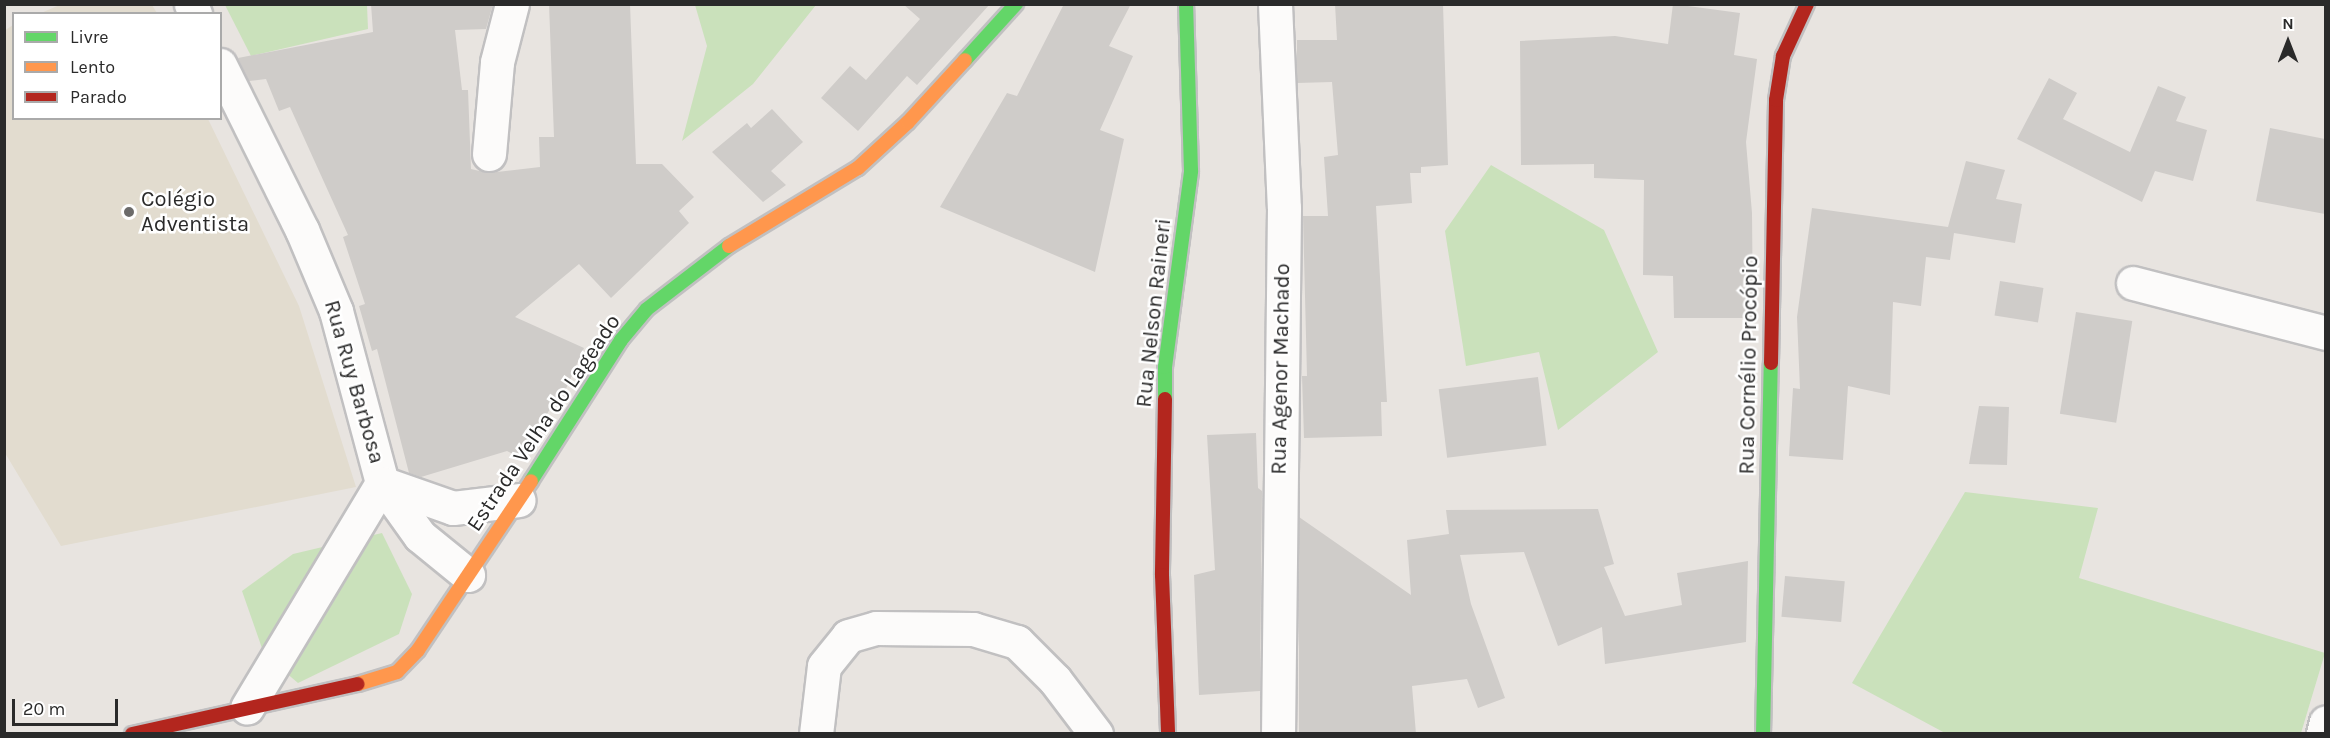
<!DOCTYPE html>
<html>
<head>
<meta charset="utf-8">
<style>
  body { margin:0 }
  #map { position:relative; width:2330px; height:738px; overflow:hidden; background:#e8e4e0; font-family:Karla,sans-serif }
  div>[style] { position:absolute }
  .education>* { inset:0; background:#e2dccf }
  .green>* { inset:0; background:#cae1bb }
  .building>* { inset:0; background:#cfccc9; transform-origin:0 0 }
  .roads { filter:drop-shadow(2px 0 #c1c0c1) drop-shadow(-2px 0 #c1c0c1) drop-shadow(0 2px #c1c0c1) drop-shadow(0 -2px #c1c0c1) }
  .street>* { height:33px; margin:-16.5px; padding:0 16.5px; transform-origin:16.5px; border-radius:16.5px; background:#fcfbfa }
  .fast>* { height:14px; margin:-7px; padding:0 7px; transform-origin:7px; border-radius:7px; background:#63d668 }
  .slow>* { height:14px; margin:-7px; padding:0 7px; transform-origin:7px; border-radius:7px; background:#ff974d }
  .jam>* { height:14px; margin:-7px; padding:0 7px; transform-origin:7px; border-radius:7px; background:#b3261e }
  .dots>* { width:16px; height:16px; translate:-50% -50%; box-sizing:border-box; border:3px solid #fff; border-radius:50% }
  span { translate:-50% -50%; white-space:nowrap; text-align:center; line-height:1.15; -webkit-text-stroke:5px #fff; paint-order:stroke }
  .poi-label { font-size:22px; color:#2a2a2a }
  .left { translate:0 -50%; text-align:left }
  .street-label { font-size:22px; color:#2a2a2a }
  .frame { position:absolute; inset:0; border:6px solid #2a2a2a; pointer-events:none }
  .legend { position:absolute; left:12px; top:12px; width:210px; height:108px; box-sizing:border-box; background:#fff; border:2px solid #aaa; margin:0; padding:8px 10px; list-style:none; font-size:18px; color:#2a2a2a }
  .legend li { display:flex; align-items:center; gap:12px; height:30px }
  .legend b { width:30px; border:2px solid #aaa }
  .north { position:absolute; left:2258px; top:12px; width:60px; height:60px; -webkit-text-stroke:4px #fff; paint-order:stroke; rotate:0deg; font-size:16px; font-weight:700; line-height:24px; text-align:center; color:#2a2a2a }
  .north::after { content:''; display:block; margin:auto; width:21px; height:27px; background:#2a2a2a; clip-path:polygon(50% 0,100% 100%,50% 72%,0 100%) }
  .scale { position:absolute; left:12px; top:699px; width:106px; height:27px; box-sizing:border-box; border:3px solid #2a2a2a; border-top:0; padding-left:8px; font-size:18px; line-height:21px; white-space:nowrap; color:#2a2a2a; -webkit-text-stroke:4px #fff; paint-order:stroke }
</style>
</head>
<body>
<div id="map">
  <div class="education">
    <i style="clip-path:polygon(62px 4px,152px 5px,157px 13px,41px 13px)"></i>
    <i style="clip-path:polygon(13px 25px,14px 118px,208px 119px,299px 306px,356px 487px,61px 546px,5px 453px,4px 31px)"></i>
  </div>
  <div class="green">
    <i style="clip-path:polygon(225px 5px,367px 5px,368px 29px,251px 56px)"></i>
    <i style="clip-path:polygon(695px 5px,816px 5px,753px 84px,682px 141px,707px 46px)"></i>
    <i style="clip-path:polygon(1491px 165px,1604px 230px,1658px 352px,1558px 430px,1539px 352px,1466px 366px,1445px 231px)"></i>
    <i style="clip-path:polygon(1965px 492px,2098px 508px,2079px 578px,2325px 653px,2301px 733px,1945px 733px,1852px 683px)"></i>
    <i style="clip-path:polygon(382px 533px,412px 594px,399px 634px,298px 683px,264px 654px,242px 591px,293px 554px)"></i>
  </div>
  <div class="building">
    <i style="clip-path:polygon(371px 4px,493px 4px,486px 29px,455px 30px,462px 90px,468px 90px,471px 169px,488px 173px,540px 167px,539px 137px,554px 137px,549px 4px,630px 4px,636px 164px,662px 164px,694px 197px,679px 211px,689px 223px,611px 298px,579px 264px,515px 317px,584px 348px,565px 391px,561px 389px,522px 459px,507px 451px,421px 477px,409px 473px,377px 349px,372px 351px,359px 306px,365px 304px,343px 237px,348px 235px,290px 107px,279px 111px,266px 79px,249px 81px,238px 58px,373px 32px)"></i>
    <i style="clip-path:polygon(903px 4px,990px 4px,917px 85px,907px 76px,858px 131px,821px 98px,850px 66px,866px 80px,920px 19px)"></i>
    <i style="clip-path:polygon(1064px 4px,1131px 4px,1109px 46px,1133px 56px,1100px 130px,1124px 139px,1095px 272px,940px 207px,1007px 93px,1017px 96px)"></i>
    <i style="clip-path:polygon(1335px 4px,1443px 4px,1448px 165px,1421px 167px,1421px 173px,1410px 173px,1412px 203px,1376px 206px,1387px 402px,1381px 402px,1382px 436px,1304px 438px,1302px 376px,1307px 376px,1303px 216px,1328px 216px,1324px 157px,1338px 155px,1332px 82px,1297px 83px,1297px 40px,1337px 40px)"></i>
    <i style="clip-path:polygon(1673px 4px,1740px 13px,1734px 55px,1757px 59px,1746px 142px,1752px 213px,1753px 318px,1674px 318px,1673px 276px,1643px 275px,1644px 180px,1594px 178px,1594px 164px,1521px 165px,1520px 41px,1615px 36px,1668px 44px)"></i>
    <i style="clip-path:polygon(2049px 78px,2077px 93px,2063px 119px,2130px 152px,2158px 86px,2186px 97px,2176px 121px,2207px 130px,2193px 181px,2155px 171px,2142px 202px,2017px 139px)"></i>
    <i style="clip-path:polygon(772px 109px,803px 142px,771px 171px,786px 185px,763px 202px,712px 152px,747px 123px,751px 128px)"></i>
    <i style="clip-path:polygon(2270px 128px,2325px 139px,2325px 214px,2256px 201px)"></i>
    <i style="clip-path:polygon(1966px 161px,2005px 170px,1996px 199px,2022px 204px,2015px 243px,1954px 233px,1950px 260px,1926px 257px,1921px 306px,1893px 302px,1890px 395px,1848px 386px,1843px 460px,1789px 456px,1793px 388px,1800px 389px,1797px 317px,1812px 208px,1948px 227px)"></i>
    <i style="left:2000px;top:281px;width:44px;height:35px;rotate:9deg"></i>
    <i style="left:2076px;top:312px;width:57px;height:103px;rotate:9deg"></i>
    <i style="left:1538px;top:377px;width:69px;height:100px;rotate:83deg"></i>
    <i style="clip-path:polygon(1979px 406px,2009px 407px,2007px 465px,1969px 464px)"></i>
    <i style="clip-path:polygon(1256px 433px,1258px 488px,1262px 491px,1260px 691px,1199px 695px,1194px 575px,1215px 570px,1207px 435px)"></i>
    <i style="clip-path:polygon(1598px 509px,1614px 564px,1604px 567px,1625px 616px,1682px 605px,1677px 573px,1748px 561px,1746px 642px,1605px 664px,1602px 627px,1558px 646px,1524px 552px,1460px 555px,1471px 604px,1505px 698px,1478px 708px,1467px 679px,1412px 686px,1416px 734px,1299px 734px,1299px 517px,1411px 595px,1407px 540px,1449px 534px,1446px 510px)"></i>
    <i style="left:1785px;top:576px;width:60px;height:41px;rotate:5deg"></i>
  </div>
  <div class="roads">
    <div class="street">
      <i style="left:191px;top:4px;width:11px;rotate:68deg"></i>
      <i style="left:1275px;top:4px;width:204px;rotate:87.5deg"></i>
      <i style="left:1284px;top:208px;width:526px;rotate:90.65deg"></i>
      <i style="left:220px;top:65px;width:184px;rotate:63.6deg"></i>
      <i style="left:302px;top:230px;width:88px;rotate:67.2deg"></i>
      <i style="left:336px;top:311px;width:178px;rotate:75deg"></i>
      <i style="left:382px;top:483px;width:262px;rotate:121deg"></i>
      <i style="left:489px;top:154px;width:92px;rotate:-85deg"></i>
      <i style="left:497px;top:62px;width:60px;rotate:-75.5deg"></i>
      <i style="left:2133px;top:283px;width:199px;rotate:14.5deg"></i>
      <i style="left:382px;top:483px;width:75px;rotate:19.4deg"></i>
      <i style="left:453px;top:508px;width:66px;rotate:-6.9deg"></i>
      <i style="left:382px;top:483px;width:65px;rotate:54.4deg"></i>
      <i style="left:420px;top:536px;width:62px;rotate:39.1deg"></i>
      <i style="left:816px;top:734px;width:68px;rotate:-83.3deg"></i>
      <i style="left:824px;top:666px;width:38px;rotate:-51deg"></i>
      <i style="left:848px;top:636px;width:29px;rotate:-16deg"></i>
      <i style="left:876px;top:628px;width:97px;rotate:0.6deg"></i>
      <i style="left:973px;top:629px;width:46px;rotate:16.5deg"></i>
      <i style="left:1017px;top:642px;width:54px;rotate:45deg"></i>
      <i style="left:1055px;top:680px;width:68px;rotate:52.8deg"></i>
      <i style="left:2323px;top:734px;width:12px;rotate:-76deg"></i>
    </div>
    <div class="fast">
      <i style="left:965px;top:60px;width:76px;rotate:-47.7deg"></i>
      <i style="left:1165px;top:399px;width:32px;rotate:-90deg"></i>
      <i style="left:1165px;top:367px;width:198px;rotate:-82.4deg"></i>
      <i style="left:1191px;top:171px;width:167px;rotate:-91.7deg"></i>
      <i style="left:531px;top:481px;width:167px;rotate:-57.4deg"></i>
      <i style="left:621px;top:340px;width:40px;rotate:-50deg"></i>
      <i style="left:647px;top:309px;width:103px;rotate:-37.5deg"></i>
      <i style="left:1763px;top:734px;width:371px;rotate:-88.8deg"></i>
    </div>
    <div class="slow">
      <i style="left:729px;top:246px;width:151px;rotate:-31.2deg"></i>
      <i style="left:858px;top:168px;width:68px;rotate:-42.6deg"></i>
      <i style="left:908px;top:122px;width:84px;rotate:-47.4deg"></i>
      <i style="left:358px;top:684px;width:41px;rotate:-17.1deg"></i>
      <i style="left:397px;top:672px;width:30px;rotate:-46deg"></i>
      <i style="left:418px;top:650px;width:203px;rotate:-56.2deg"></i>
    </div>
    <div class="jam">
      <i style="left:1771px;top:363px;width:263px;rotate:-88.9deg"></i>
      <i style="left:1776px;top:100px;width:45px;rotate:-81deg"></i>
      <i style="left:1783px;top:56px;width:57px;rotate:-65.2deg"></i>
      <i style="left:1165px;top:399px;width:176px;rotate:91deg"></i>
      <i style="left:1162px;top:575px;width:159px;rotate:87.8deg"></i>
      <i style="left:132px;top:734px;width:231px;rotate:-12.5deg"></i>
    </div>
  </div>
  <div class="dots">
    <i style="left:129px;top:212px;background:#6c6b6a"></i>
  </div>
  <div class="poi-label">
    <span class="left" style="left:141px;top:212px">Colégio<br>Adventista</span>
  </div>
  <div class="street-label">
    <span style="left:1154px;top:313px;rotate:-84deg">Rua Nelson Raineri</span>
    <span style="left:1749px;top:365px;rotate:-89deg">Rua Cornélio Procópio</span>
    <span style="left:1281px;top:369px;rotate:-89deg">Rua Agenor Machado</span>
    <span style="left:354px;top:382px;rotate:74deg">Rua Ruy Barbosa</span>
    <span style="left:544px;top:423px;rotate:-56deg">Estrada Velha do Lageado</span>
  </div>
  <div class="frame"></div>
  <ul class="legend">
  <li><b style="height:8px;background:#63d668"></b>Livre</li>
  <li><b style="height:8px;background:#ff974d"></b>Lento</li>
  <li><b style="height:8px;background:#b3261e"></b>Parado</li>
  </ul>
  <div class="north">N</div>
  <div class="scale">20 m</div>
</div>
</body>
</html>
